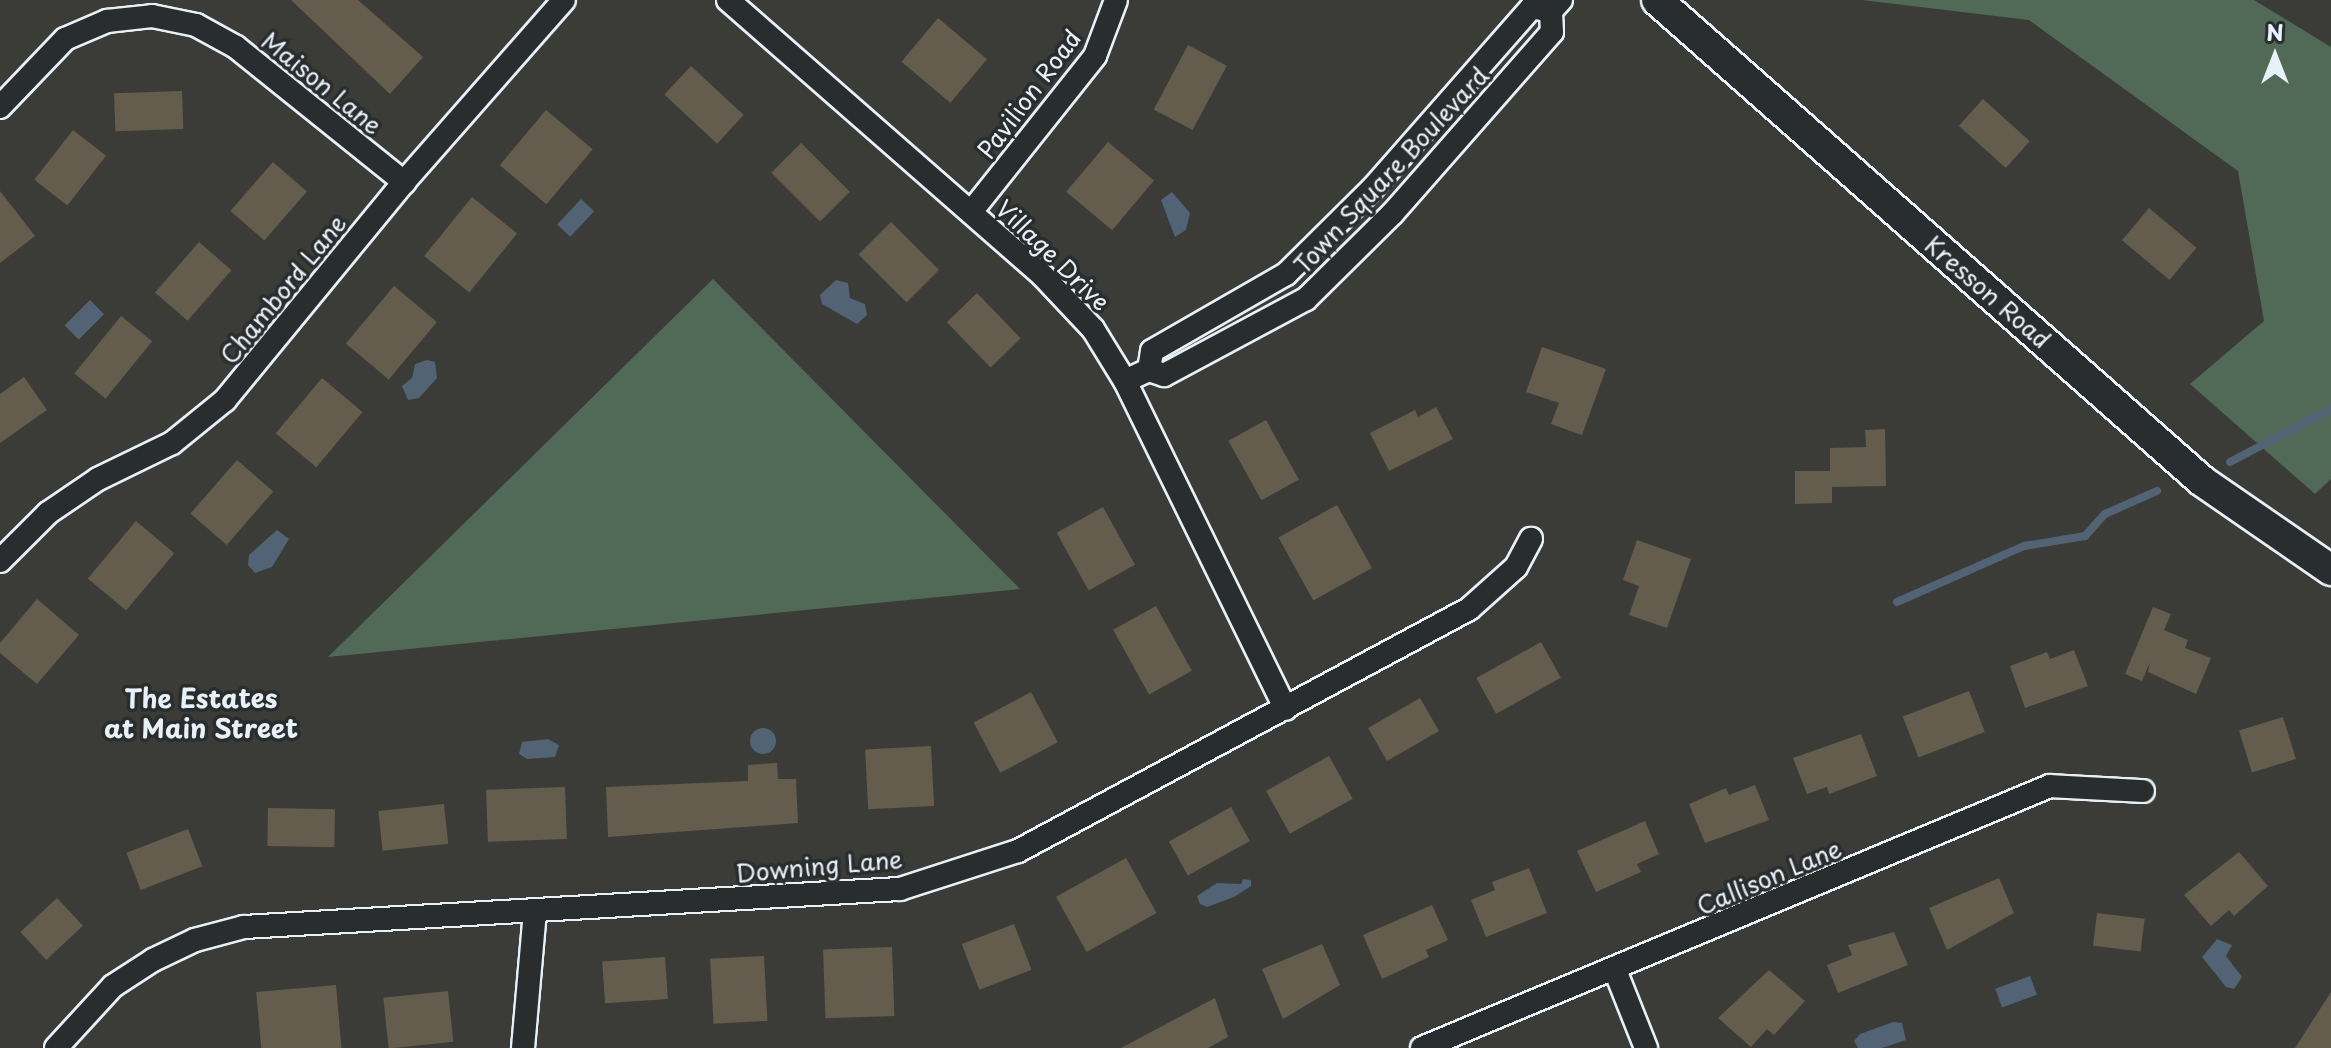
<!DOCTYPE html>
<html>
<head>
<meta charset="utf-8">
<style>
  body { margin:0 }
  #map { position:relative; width:2331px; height:1048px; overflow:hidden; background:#3b3b37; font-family:"Playpen Sans",sans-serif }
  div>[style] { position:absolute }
  .green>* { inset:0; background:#516a57 }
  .water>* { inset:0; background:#516374; transform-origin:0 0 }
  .round { border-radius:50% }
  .stream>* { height:8px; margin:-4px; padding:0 4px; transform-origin:4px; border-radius:4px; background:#516374 }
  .building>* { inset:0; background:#645d4d; transform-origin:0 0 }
  .roads { filter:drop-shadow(2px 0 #e8f1f8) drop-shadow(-2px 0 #e8f1f8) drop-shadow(0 2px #e8f1f8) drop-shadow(0 -2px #e8f1f8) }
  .street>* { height:22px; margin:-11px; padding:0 11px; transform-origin:11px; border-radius:11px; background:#2a2d2e }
  .secondary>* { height:30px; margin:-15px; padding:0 15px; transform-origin:15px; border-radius:15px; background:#2a2d2e }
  span { translate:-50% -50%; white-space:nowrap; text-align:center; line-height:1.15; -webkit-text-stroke:7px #2a2d2e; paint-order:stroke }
  .street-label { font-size:24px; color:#e8f1f8 }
  .neighbourhood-label { font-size:26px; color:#e8f1f8; font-weight:700 }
  .north { position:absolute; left:2235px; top:16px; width:80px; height:80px; -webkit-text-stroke:6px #2a2d2e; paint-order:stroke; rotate:0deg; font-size:22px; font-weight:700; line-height:32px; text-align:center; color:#e8f1f8 }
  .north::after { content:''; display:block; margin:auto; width:28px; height:36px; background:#e8f1f8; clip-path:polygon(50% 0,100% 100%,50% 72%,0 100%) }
</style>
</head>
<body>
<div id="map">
  <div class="green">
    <i style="clip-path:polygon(1862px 0,2254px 0,2331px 47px,2331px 479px,2315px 494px,2190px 384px,2264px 321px,2238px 171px,2029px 20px)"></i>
    <i style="clip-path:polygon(713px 279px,1020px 589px,328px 657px)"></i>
  </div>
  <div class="water">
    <i style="clip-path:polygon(1172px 192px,1190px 213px,1186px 230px,1175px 237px,1161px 200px)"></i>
    <i style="left:581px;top:199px;width:18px;height:35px;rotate:43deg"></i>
    <i style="clip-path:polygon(836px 280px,848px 283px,850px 298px,865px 304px,867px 315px,857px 324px,822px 304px,820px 295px)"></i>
    <i style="left:90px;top:300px;width:20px;height:36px;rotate:45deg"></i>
    <i style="clip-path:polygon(427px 360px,435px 362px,437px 378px,419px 398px,408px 400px,402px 386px,412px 378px,415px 364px)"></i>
    <i style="clip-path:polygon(277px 530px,289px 539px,272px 567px,255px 573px,248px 565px,249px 555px)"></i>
    <i class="round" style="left:750px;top:728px;width:26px;height:26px"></i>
    <i style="clip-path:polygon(548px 739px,559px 745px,555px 757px,527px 759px,519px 754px,522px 742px)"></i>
    <i style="clip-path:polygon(1243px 879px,1251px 880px,1251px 886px,1234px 897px,1207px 907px,1200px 904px,1197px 896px,1217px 883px,1241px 884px)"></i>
    <i style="clip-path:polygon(2217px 939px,2232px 945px,2226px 956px,2242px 977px,2234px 989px,2226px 987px,2202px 957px)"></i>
    <i style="left:2030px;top:976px;width:20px;height:37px;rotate:70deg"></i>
    <i style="clip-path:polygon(1893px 1022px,1902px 1023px,1906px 1040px,1882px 1048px,1858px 1048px,1854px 1041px,1860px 1034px)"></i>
  </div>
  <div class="stream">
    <i style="left:2230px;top:462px;width:114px;rotate:-27.7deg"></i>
    <i style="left:1897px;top:602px;width:139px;rotate:-23.8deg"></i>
    <i style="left:2024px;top:546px;width:62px;rotate:-9.3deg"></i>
    <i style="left:2085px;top:536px;width:30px;rotate:-48deg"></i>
    <i style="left:2105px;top:514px;width:57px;rotate:-23.9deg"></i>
  </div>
  <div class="building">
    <i style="clip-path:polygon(291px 0,358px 0,423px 57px,390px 94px)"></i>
    <i style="left:938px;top:18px;width:64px;height:57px;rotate:40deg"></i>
    <i style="left:1188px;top:45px;width:44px;height:73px;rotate:28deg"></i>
    <i style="left:691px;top:66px;width:72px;height:39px;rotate:43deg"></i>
    <i style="left:182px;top:91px;width:38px;height:68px;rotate:88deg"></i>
    <i style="left:1983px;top:99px;width:63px;height:36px;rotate:42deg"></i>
    <i style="left:546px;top:110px;width:61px;height:72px;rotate:40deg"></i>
    <i style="left:73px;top:130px;width:42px;height:63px;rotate:38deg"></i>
    <i style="left:1108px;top:142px;width:60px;height:65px;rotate:40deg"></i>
    <i style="left:801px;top:143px;width:69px;height:42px;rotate:45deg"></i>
    <i style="left:273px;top:162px;width:45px;height:65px;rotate:41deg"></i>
    <i style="clip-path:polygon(0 191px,35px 236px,0 263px)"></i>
    <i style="left:472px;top:197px;width:58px;height:76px;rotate:39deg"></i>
    <i style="left:2149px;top:208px;width:62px;height:42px;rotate:40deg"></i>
    <i style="left:891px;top:222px;width:68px;height:46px;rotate:45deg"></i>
    <i style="left:199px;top:242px;width:43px;height:67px;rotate:41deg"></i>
    <i style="left:394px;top:286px;width:56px;height:75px;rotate:40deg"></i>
    <i style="left:977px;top:293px;width:63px;height:42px;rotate:46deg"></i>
    <i style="left:121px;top:316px;width:40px;height:74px;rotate:39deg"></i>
    <i style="clip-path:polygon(1542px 347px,1606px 369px,1582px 435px,1551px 424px,1559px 403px,1526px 392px)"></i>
    <i style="clip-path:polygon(24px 377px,47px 410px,0 443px,0 394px)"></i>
    <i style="left:322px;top:378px;width:53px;height:72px;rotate:40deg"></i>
    <i style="clip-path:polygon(1436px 407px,1453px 439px,1389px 471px,1370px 433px,1415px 410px,1418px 417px)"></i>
    <i style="left:1266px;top:420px;width:68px;height:43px;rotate:61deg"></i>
    <i style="clip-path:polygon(1885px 429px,1886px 486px,1832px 487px,1832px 503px,1795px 504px,1795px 471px,1830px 471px,1830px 448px,1866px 447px,1865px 430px)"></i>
    <i style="left:237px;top:460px;width:48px;height:71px;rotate:41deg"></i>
    <i style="left:1337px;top:505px;width:72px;height:67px;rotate:61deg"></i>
    <i style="left:1103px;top:507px;width:66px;height:53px;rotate:61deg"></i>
    <i style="left:136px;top:521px;width:50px;height:75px;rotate:40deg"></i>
    <i style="clip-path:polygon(1637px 540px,1691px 559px,1667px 628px,1629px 615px,1639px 586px,1623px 580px)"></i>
    <i style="clip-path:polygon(37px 599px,79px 635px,37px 684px,0 653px,0 643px)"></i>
    <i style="left:1156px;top:606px;width:74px;height:49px;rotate:61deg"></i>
    <i style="clip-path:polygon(2153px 607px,2171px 614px,2164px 630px,2188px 640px,2185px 648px,2211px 658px,2196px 694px,2148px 672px,2150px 662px,2142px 681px,2125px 674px)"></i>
    <i style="left:1541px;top:642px;width:41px;height:74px;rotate:61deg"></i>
    <i style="clip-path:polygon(2074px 650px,2088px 686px,2025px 708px,2010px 666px,2047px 652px,2050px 659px)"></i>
    <i style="left:1969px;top:691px;width:44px;height:71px;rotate:69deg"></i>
    <i style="left:1031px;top:692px;width:57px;height:65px;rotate:62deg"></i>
    <i style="left:1420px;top:698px;width:38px;height:60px;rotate:60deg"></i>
    <i style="left:2283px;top:717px;width:44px;height:46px;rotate:73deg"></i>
    <i style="clip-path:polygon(1861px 734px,1877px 776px,1829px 794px,1827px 787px,1807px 794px,1793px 758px)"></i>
    <i style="left:931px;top:746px;width:60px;height:66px;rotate:87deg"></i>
    <i style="left:1329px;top:756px;width:49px;height:72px;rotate:61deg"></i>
    <i style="clip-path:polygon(777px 763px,778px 779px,796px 779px,798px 823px,608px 837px,606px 787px,748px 781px,748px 765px)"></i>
    <i style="clip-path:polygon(1755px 785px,1769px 820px,1705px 843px,1689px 804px,1726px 788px,1729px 795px)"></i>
    <i style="left:565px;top:787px;width:52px;height:79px;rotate:88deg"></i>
    <i style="left:444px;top:804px;width:40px;height:66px;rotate:84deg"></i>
    <i style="left:1231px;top:807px;width:39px;height:71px;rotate:61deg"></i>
    <i style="left:268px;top:808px;width:67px;height:38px;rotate:1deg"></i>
    <i style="clip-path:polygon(1645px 821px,1659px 854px,1637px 864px,1641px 872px,1596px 892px,1577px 851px)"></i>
    <i style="left:188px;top:829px;width:40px;height:66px;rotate:69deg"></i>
    <i style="clip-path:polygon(2239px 852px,2268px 886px,2234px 916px,2229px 910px,2211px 926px,2184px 895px)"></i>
    <i style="left:1126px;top:858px;width:63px;height:80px;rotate:61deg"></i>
    <i style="clip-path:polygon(1529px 868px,1547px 913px,1486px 937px,1471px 900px,1495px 890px,1492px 882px)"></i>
    <i style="clip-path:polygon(1999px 878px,2014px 913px,1947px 950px,1929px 908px)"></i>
    <i style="left:57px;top:898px;width:38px;height:50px;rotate:47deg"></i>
    <i style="clip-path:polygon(1432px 905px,1448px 940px,1426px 950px,1429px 957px,1382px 979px,1363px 935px)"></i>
    <i style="left:2097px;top:913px;width:48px;height:33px;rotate:7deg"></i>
    <i style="left:1014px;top:924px;width:49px;height:56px;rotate:69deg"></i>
    <i style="clip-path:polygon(1894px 932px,1908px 965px,1838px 993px,1827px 965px,1852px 955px,1848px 945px)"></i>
    <i style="clip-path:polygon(1322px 944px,1340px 985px,1283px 1019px,1262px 969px)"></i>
    <i style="left:892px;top:947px;width:69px;height:69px;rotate:88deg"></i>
    <i style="left:764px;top:956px;width:65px;height:54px;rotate:87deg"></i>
    <i style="left:665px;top:957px;width:42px;height:63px;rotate:86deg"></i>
    <i style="clip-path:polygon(1769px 970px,1805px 1001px,1774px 1035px,1767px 1029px,1751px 1047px,1718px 1018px)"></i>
    <i style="left:336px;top:985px;width:63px;height:80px;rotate:85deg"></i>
    <i style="left:448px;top:991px;width:51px;height:65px;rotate:84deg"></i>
    <i style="clip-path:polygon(2331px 992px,2331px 1048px,2295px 1048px)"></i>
    <i style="clip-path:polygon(1215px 998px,1228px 1037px,1208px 1048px,1121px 1048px)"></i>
  </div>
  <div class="roads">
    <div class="street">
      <i style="left:728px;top:0;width:419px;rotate:41.2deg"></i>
      <i style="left:1043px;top:276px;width:73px;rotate:46.7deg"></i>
      <i style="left:1093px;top:329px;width:61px;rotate:58.4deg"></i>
      <i style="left:1125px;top:381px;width:365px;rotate:63.9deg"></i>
      <i style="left:0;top:107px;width:94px;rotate:-46.3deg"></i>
      <i style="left:65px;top:39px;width:46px;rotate:-23.2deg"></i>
      <i style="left:107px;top:21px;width:45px;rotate:-6.3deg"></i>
      <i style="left:152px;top:16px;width:45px;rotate:11.6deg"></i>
      <i style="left:196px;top:25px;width:46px;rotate:28.8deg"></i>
      <i style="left:236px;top:47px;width:216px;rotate:38.8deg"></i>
      <i style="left:971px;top:212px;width:199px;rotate:-51.5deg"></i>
      <i style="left:1095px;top:56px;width:60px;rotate:-69.4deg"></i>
      <i style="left:1149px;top:370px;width:19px;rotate:-81deg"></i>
      <i style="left:1152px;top:351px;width:155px;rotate:-29.9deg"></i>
      <i style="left:1286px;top:274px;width:121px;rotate:-44.7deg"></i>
      <i style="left:1372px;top:189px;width:242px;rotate:-48.7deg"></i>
      <i style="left:1532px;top:7px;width:19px;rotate:12deg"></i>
      <i style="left:1125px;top:381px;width:26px;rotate:-25deg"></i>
      <i style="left:1149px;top:370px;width:16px;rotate:18deg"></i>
      <i style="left:1164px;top:375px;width:161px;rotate:-28.2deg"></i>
      <i style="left:1306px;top:299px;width:121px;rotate:-44.7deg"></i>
      <i style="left:1392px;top:214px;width:242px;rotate:-48.7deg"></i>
      <i style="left:1552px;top:32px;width:21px;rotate:-93deg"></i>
      <i style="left:1551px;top:11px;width:15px;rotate:-48deg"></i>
      <i style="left:0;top:561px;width:68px;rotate:-45deg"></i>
      <i style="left:48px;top:513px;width:60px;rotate:-34.2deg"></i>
      <i style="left:98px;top:479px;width:82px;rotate:-25.9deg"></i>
      <i style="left:172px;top:443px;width:68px;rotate:-39.1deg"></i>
      <i style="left:225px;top:400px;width:282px;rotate:-50.6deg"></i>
      <i style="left:404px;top:182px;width:242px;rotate:-48.7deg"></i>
      <i style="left:1615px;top:970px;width:84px;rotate:68.3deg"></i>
      <i style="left:56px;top:1048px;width:84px;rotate:-47.4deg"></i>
      <i style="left:113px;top:986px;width:48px;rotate:-33deg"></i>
      <i style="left:153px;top:960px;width:47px;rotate:-25.5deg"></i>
      <i style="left:195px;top:940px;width:51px;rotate:-14.9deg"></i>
      <i style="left:244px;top:927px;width:657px;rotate:-3.32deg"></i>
      <i style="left:900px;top:889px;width:124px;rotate:-17.9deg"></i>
      <i style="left:1018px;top:851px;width:512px;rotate:-28.22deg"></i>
      <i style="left:1469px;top:609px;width:63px;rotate:-41.8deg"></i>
      <i style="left:1516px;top:567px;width:32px;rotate:-62deg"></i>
      <i style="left:523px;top:1048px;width:137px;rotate:-85deg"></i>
      <i style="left:1422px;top:1048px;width:680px;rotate:-22.65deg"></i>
      <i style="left:2050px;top:786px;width:93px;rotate:3.1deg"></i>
    </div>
    <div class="secondary">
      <i style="left:1657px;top:0;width:727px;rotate:41.43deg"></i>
      <i style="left:2202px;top:481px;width:157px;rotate:34.6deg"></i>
    </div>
  </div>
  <div class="street-label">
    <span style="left:322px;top:83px;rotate:39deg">Maison Lane</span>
    <span style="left:1029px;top:94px;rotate:-53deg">Pavilion Road</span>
    <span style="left:1391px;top:170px;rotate:-47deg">Town Square Boulevard</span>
    <span style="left:1053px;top:255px;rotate:44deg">Village Drive</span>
    <span style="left:283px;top:289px;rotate:-51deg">Chambord Lane</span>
    <span style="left:1988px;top:292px;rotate:41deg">Kresson Road</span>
    <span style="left:819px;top:866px;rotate:-5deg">Downing Lane</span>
    <span style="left:1769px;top:877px;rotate:-23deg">Callison Lane</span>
  </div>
  <div class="neighbourhood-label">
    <span style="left:201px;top:713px">The Estates<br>at Main Street</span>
  </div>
  <div class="north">N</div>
</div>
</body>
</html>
